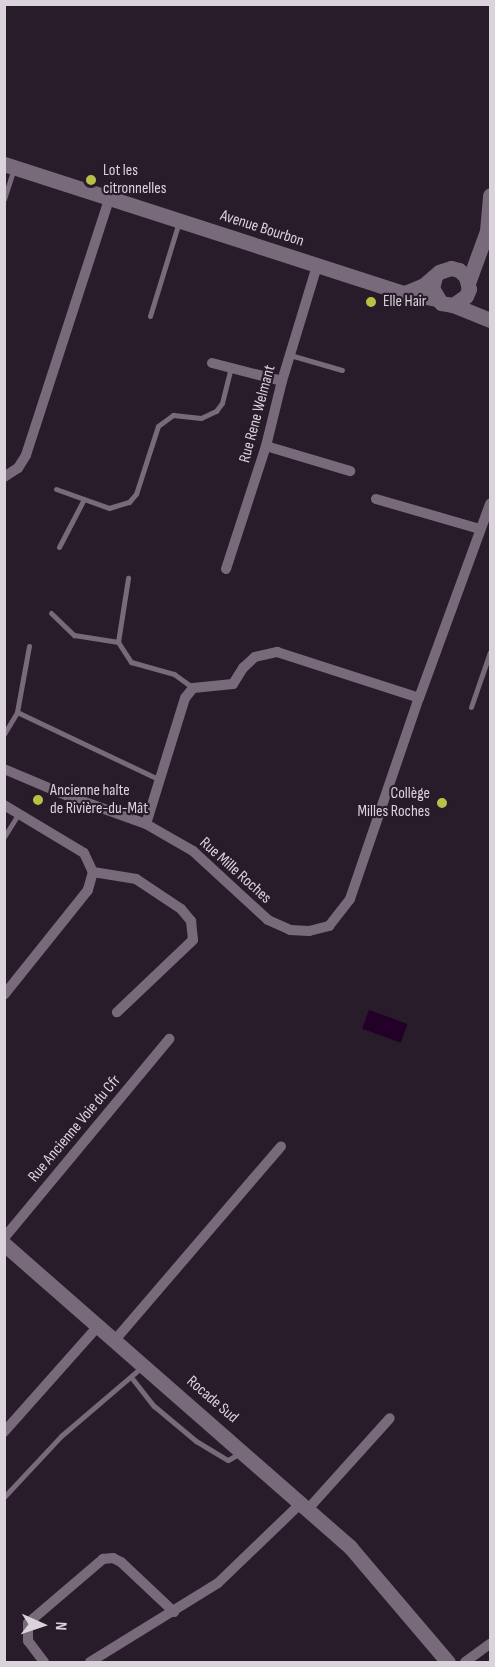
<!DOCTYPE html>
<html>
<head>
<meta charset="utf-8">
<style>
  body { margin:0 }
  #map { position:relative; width:495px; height:1667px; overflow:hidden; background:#281c2a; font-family:"Sofia Sans Condensed",sans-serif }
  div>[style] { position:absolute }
  .water>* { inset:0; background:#220028; transform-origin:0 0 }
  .lane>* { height:5px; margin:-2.5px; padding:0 2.5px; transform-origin:2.5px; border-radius:2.5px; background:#796a7b }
  .street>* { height:10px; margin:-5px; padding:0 5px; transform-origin:5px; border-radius:5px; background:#796a7b }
  .secondary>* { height:15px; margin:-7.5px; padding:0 7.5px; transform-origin:7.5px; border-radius:7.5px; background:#796a7b }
  .dots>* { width:16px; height:16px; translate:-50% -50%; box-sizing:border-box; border:3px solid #281c2a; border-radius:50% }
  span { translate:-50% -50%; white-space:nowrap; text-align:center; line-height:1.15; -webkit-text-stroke:4.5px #281c2a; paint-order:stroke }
  .poi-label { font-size:16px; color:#dbd3dc }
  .left { translate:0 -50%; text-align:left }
  .right { translate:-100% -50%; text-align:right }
  .street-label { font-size:16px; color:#dbd3dc }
  .frame { position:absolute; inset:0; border:6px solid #dbd3dc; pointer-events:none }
  .north { position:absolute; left:12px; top:1595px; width:60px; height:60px; -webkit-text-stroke:4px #281c2a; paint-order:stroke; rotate:93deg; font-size:16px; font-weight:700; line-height:24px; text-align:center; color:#dbd3dc }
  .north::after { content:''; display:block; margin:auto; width:21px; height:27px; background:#dbd3dc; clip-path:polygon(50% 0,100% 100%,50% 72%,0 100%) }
</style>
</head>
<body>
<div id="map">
  <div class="water">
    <i style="left:369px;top:1010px;width:41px;height:20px;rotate:20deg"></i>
  </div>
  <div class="lane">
    <i style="left:4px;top:199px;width:33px;rotate:-72deg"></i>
    <i style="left:150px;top:316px;width:98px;rotate:-72.9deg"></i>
    <i style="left:290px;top:355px;width:54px;rotate:16.1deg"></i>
    <i style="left:56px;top:489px;width:56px;rotate:19.7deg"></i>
    <i style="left:109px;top:508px;width:21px;rotate:-17deg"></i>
    <i style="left:129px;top:502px;width:11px;rotate:-49deg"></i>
    <i style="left:136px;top:494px;width:71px;rotate:-72.1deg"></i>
    <i style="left:158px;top:426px;width:19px;rotate:-36deg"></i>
    <i style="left:173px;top:415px;width:28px;rotate:6deg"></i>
    <i style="left:201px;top:418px;width:17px;rotate:-25deg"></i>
    <i style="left:216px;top:411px;width:10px;rotate:-53deg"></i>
    <i style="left:222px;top:403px;width:36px;rotate:-76deg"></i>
    <i style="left:59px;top:547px;width:54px;rotate:-62.5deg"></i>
    <i style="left:51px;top:613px;width:32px;rotate:44deg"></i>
    <i style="left:74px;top:635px;width:45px;rotate:9deg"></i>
    <i style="left:118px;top:642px;width:24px;rotate:57deg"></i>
    <i style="left:131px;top:662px;width:45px;rotate:15.6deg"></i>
    <i style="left:174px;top:674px;width:24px;rotate:36deg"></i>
    <i style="left:118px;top:642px;width:65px;rotate:-81.1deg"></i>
    <i style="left:471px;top:707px;width:58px;rotate:-70.9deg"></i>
    <i style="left:17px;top:712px;width:158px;rotate:25.4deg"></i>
    <i style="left:4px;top:734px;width:26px;rotate:-59deg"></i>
    <i style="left:17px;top:712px;width:67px;rotate:-79.7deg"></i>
    <i style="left:4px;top:837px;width:28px;rotate:-58deg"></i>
    <i style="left:131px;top:1377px;width:37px;rotate:52deg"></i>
    <i style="left:154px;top:1406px;width:55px;rotate:39.8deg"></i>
    <i style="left:196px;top:1441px;width:37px;rotate:31deg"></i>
    <i style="left:228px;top:1460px;width:14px;rotate:-30deg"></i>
    <i style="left:4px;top:1497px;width:83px;rotate:-46.9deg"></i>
    <i style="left:61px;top:1436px;width:108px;rotate:-40.5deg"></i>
  </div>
  <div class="street">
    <i style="left:212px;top:363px;width:72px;rotate:14.4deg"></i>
    <i style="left:266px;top:446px;width:88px;rotate:16.6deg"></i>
    <i style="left:4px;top:477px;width:17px;rotate:-33deg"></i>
    <i style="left:18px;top:468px;width:15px;rotate:-58deg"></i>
    <i style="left:26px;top:455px;width:271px;rotate:-72deg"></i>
    <i style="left:376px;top:499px;width:108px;rotate:16.1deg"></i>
    <i style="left:226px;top:569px;width:129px;rotate:-72deg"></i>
    <i style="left:266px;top:446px;width:67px;rotate:-76.2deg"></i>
    <i style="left:282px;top:381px;width:120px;rotate:-73.1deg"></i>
    <i style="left:4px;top:769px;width:69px;rotate:22.9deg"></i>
    <i style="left:68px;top:796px;width:83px;rotate:19.7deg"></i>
    <i style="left:146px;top:824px;width:54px;rotate:29.9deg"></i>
    <i style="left:193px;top:851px;width:102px;rotate:42.6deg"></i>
    <i style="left:268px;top:920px;width:24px;rotate:24deg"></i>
    <i style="left:290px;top:930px;width:19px;rotate:3deg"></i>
    <i style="left:309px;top:931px;width:21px;rotate:-14deg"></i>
    <i style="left:329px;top:926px;width:34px;rotate:-52deg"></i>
    <i style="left:350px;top:899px;width:213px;rotate:-71.1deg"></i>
    <i style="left:419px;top:698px;width:207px;rotate:-69.9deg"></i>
    <i style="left:4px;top:805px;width:93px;rotate:31deg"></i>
    <i style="left:84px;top:853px;width:21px;rotate:65deg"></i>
    <i style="left:93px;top:872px;width:19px;rotate:106deg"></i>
    <i style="left:88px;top:890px;width:134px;rotate:128.7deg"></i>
    <i style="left:146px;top:824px;width:132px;rotate:-72.8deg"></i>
    <i style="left:185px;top:698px;width:13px;rotate:-51deg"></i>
    <i style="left:193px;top:688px;width:40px;rotate:-5.7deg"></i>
    <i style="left:233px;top:684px;width:19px;rotate:-58deg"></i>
    <i style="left:243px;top:668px;width:16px;rotate:-43deg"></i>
    <i style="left:255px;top:657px;width:23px;rotate:-13deg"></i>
    <i style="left:277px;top:652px;width:149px;rotate:17.9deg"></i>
    <i style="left:93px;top:872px;width:44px;rotate:9.2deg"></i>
    <i style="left:136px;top:879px;width:54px;rotate:33.7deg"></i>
    <i style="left:181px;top:909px;width:16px;rotate:50deg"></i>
    <i style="left:191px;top:921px;width:19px;rotate:84deg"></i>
    <i style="left:193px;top:940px;width:105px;rotate:136.5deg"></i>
    <i style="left:4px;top:1238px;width:259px;rotate:-50.3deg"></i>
    <i style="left:115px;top:1340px;width:255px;rotate:-49.4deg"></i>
    <i style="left:4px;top:1432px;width:142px;rotate:-48.4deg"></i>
    <i style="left:308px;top:1509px;width:122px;rotate:-48deg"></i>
    <i style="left:44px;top:1662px;width:26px;rotate:-127deg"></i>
    <i style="left:28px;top:1641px;width:18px;rotate:-90deg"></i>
    <i style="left:28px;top:1623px;width:99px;rotate:-40.5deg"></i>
    <i style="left:103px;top:1559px;width:10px;rotate:-6deg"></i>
    <i style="left:113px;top:1558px;width:9px;rotate:27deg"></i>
    <i style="left:121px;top:1562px;width:73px;rotate:43.3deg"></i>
    <i style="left:90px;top:1662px;width:150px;rotate:-31.7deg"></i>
    <i style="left:218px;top:1583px;width:115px;rotate:-43.9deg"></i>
    <i style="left:465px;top:1662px;width:31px;rotate:-36deg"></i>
  </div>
  <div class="secondary">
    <i style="left:4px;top:164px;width:416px;rotate:17.9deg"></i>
    <i style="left:400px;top:292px;width:38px;rotate:11deg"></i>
    <i style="left:468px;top:283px;width:55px;rotate:-69.9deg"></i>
    <i style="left:487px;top:231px;width:36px;rotate:-85deg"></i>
    <i style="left:405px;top:293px;width:21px;rotate:-23deg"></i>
    <i style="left:424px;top:285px;width:20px;rotate:-41deg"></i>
    <i style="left:439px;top:272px;width:13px;rotate:-18deg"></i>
    <i style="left:451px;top:268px;width:8px;rotate:14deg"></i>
    <i style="left:459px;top:270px;width:10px;rotate:45deg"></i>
    <i style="left:466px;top:277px;width:12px;rotate:76deg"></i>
    <i style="left:469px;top:289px;width:8px;rotate:113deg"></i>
    <i style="left:466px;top:296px;width:16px;rotate:145deg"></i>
    <i style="left:453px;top:305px;width:12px;rotate:-171deg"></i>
    <i style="left:441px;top:303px;width:17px;rotate:-121deg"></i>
    <i style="left:432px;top:288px;width:11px;rotate:-75deg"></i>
    <i style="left:453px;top:305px;width:40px;rotate:22deg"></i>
    <i style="left:4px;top:1244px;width:460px;rotate:41.2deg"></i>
    <i style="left:350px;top:1547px;width:151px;rotate:49.6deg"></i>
  </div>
  <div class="dots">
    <i style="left:91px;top:180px;background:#bac046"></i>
    <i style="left:371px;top:302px;background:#bac046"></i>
    <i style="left:38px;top:800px;background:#bac046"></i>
    <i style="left:442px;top:803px;background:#bac046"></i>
  </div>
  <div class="poi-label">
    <span class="left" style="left:103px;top:180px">Lot les<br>citronnelles</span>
    <span class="left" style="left:383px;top:302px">Elle Hair</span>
    <span class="left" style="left:50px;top:800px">Ancienne halte<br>de Rivière-du-Mât</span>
    <span class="right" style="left:430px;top:803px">Collège<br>Milles Roches</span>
  </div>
  <div class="street-label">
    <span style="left:262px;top:229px;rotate:18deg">Avenue Bourbon</span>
    <span style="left:258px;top:414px;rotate:-75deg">Rue Rene Welmant</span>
    <span style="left:235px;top:871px;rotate:42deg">Rue Mille Roches</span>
    <span style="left:75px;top:1129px;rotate:-50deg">Rue Ancienne Voie du Cfr</span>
    <span style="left:212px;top:1400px;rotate:41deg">Rocade Sud</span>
  </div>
  <div class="frame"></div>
  <div class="north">N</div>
</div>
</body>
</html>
